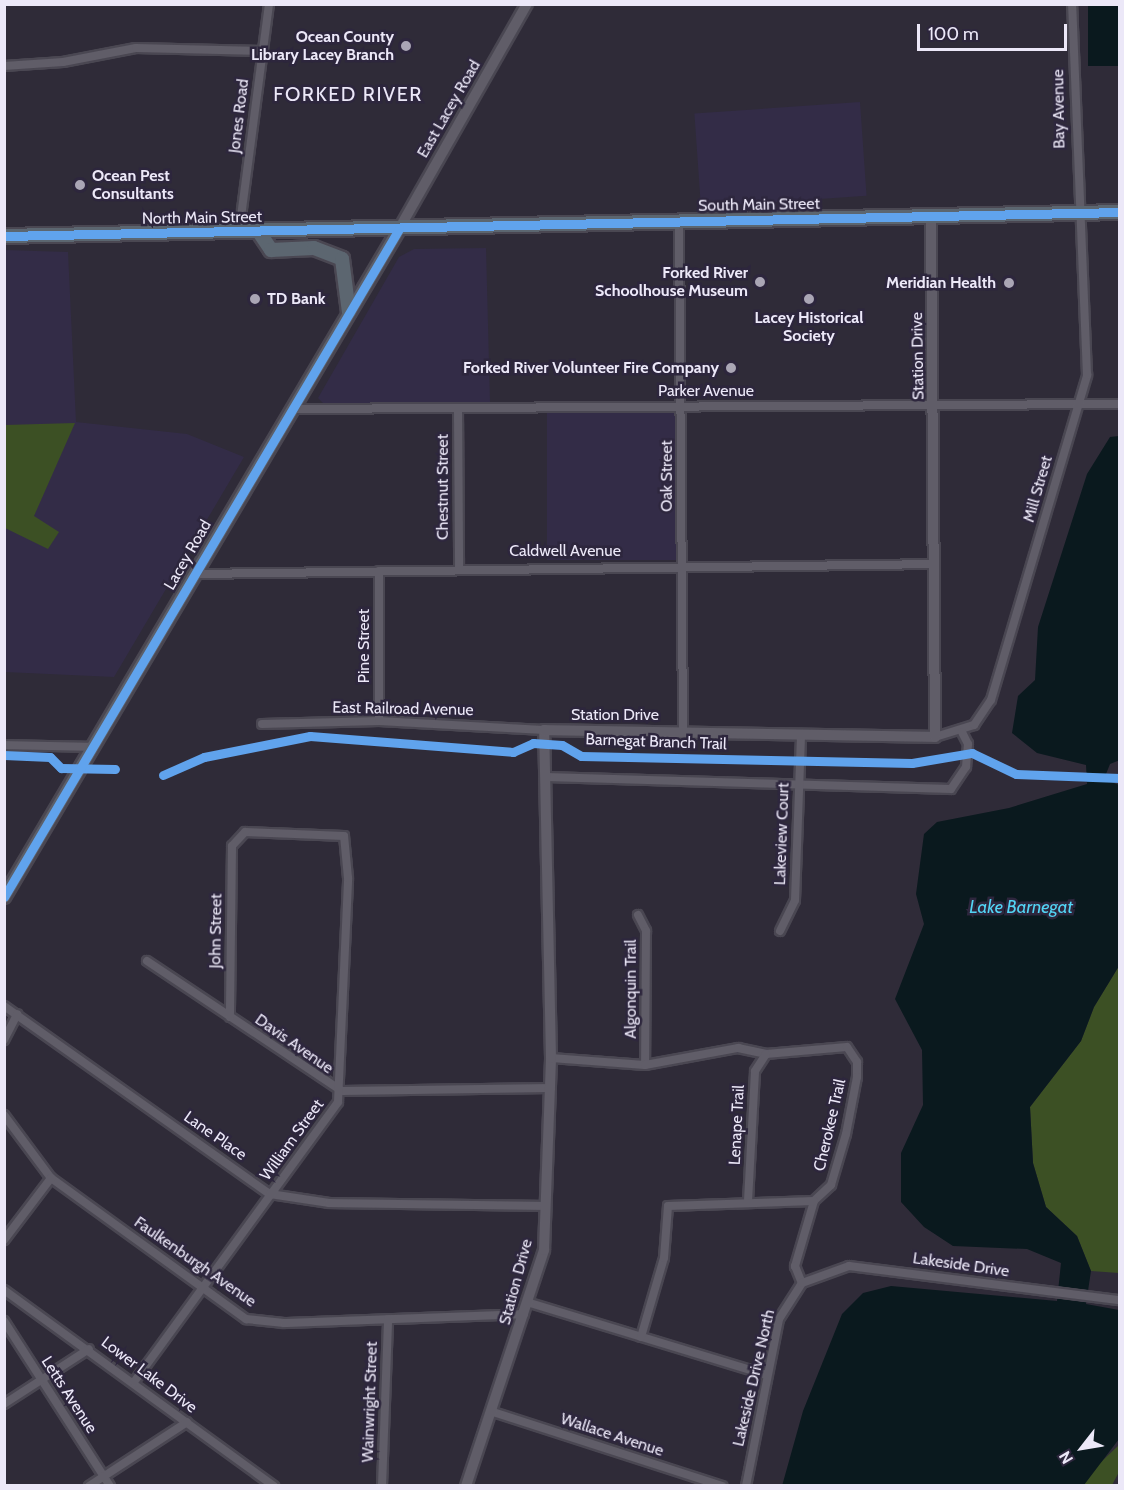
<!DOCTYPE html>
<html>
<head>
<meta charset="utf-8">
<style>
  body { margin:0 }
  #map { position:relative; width:1124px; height:1490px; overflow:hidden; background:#2f2b38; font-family:Cabin,sans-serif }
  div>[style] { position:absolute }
  .built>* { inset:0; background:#332c47; transform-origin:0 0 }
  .green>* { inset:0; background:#3c5024 }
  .water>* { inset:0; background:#0a191e; transform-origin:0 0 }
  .roads { filter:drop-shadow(2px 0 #4a4752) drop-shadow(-2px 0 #4a4752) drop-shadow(0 2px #4a4752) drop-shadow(0 -2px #4a4752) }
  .minor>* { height:8px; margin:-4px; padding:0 4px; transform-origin:4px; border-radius:4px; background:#605d68 }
  .tertiary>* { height:10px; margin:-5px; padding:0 5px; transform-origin:5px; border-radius:5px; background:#605d68 }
  .secondary>* { height:12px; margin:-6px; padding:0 6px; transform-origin:6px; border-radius:6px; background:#5c5f69 }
  .trunk>* { height:14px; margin:-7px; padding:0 7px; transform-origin:7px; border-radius:7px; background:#5c6670 }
  .cycleway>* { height:9px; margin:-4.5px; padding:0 4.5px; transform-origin:4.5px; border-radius:4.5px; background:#60a3ed }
  .dots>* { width:16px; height:16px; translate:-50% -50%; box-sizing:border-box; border:3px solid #2d263d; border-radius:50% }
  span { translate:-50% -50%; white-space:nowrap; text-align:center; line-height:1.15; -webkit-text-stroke:5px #2d263d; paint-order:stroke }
  .poi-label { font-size:16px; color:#ece8f8; font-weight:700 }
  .right { translate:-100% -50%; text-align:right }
  .left { translate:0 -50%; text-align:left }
  .street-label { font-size:16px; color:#ece8f8 }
  .water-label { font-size:18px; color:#52d5f5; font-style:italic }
  .quarter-label { font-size:20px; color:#ece8f8; letter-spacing:1.5px }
  .frame { position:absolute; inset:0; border:6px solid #ece8f8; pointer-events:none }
  .north { position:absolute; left:1052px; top:1418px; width:60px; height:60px; -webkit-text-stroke:4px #2d263d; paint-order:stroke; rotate:239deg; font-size:16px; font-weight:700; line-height:24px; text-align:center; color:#ece8f8 }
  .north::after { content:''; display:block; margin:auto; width:21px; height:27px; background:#ece8f8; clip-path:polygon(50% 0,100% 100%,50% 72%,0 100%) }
  .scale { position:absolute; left:917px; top:24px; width:150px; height:27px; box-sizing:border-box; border:3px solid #ece8f8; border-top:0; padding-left:8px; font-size:18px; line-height:21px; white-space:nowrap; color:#ece8f8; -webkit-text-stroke:4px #2d263d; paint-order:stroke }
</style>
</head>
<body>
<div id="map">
  <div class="built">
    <i style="left:860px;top:102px;width:94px;height:166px;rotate:86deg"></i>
    <i style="clip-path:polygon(486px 248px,490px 402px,325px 405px,318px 398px,399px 257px,414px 249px)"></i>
    <i style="clip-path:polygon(5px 250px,68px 252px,76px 422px,187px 434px,244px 457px,114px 677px,5px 672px)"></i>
    <i style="left:547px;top:412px;width:132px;height:148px"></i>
  </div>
  <div class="green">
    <i style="clip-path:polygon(75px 423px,34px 516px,59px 532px,48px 549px,5px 528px,5px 425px)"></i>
    <i style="clip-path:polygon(1119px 966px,1119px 1273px,1091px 1271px,1077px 1236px,1046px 1207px,1033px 1163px,1030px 1107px,1081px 1041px,1094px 1007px)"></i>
    <i style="clip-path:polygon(1119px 1445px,1119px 1472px,1112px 1485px,1084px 1486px,1086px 1476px)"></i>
  </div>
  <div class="water">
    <i style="left:1088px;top:5px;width:31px;height:61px"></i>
    <i style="clip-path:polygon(1119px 436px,1120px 760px,1110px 764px,1104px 779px,1119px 785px,1119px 966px,1094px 1007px,1081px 1041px,1030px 1107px,1033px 1163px,1046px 1207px,1077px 1236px,1091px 1271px,1086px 1304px,1119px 1310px,1119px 1439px,1084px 1485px,782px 1486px,803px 1411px,842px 1314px,863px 1293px,891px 1286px,1057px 1301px,1061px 1263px,1027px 1249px,953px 1246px,924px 1227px,901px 1202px,901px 1153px,923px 1105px,922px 1050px,895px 999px,924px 924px,916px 894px,924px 834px,937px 822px,1009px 808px,1087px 784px,1086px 765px,1037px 753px,1012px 733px,1018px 696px,1035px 680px,1038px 627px,1087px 474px,1110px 437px)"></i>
  </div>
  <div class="roads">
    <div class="minor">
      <i style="left:4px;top:66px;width:59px;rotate:-3.9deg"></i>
      <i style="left:63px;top:62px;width:74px;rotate:-10.9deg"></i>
      <i style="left:136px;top:48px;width:126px;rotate:1.4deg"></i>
      <i style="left:679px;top:221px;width:510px;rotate:89.55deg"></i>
      <i style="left:239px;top:232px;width:230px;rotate:-82.5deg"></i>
      <i style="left:458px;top:408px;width:159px;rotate:89.6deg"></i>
      <i style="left:292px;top:409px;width:828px;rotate:-0.35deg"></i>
      <i style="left:195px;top:574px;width:740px;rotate:-0.77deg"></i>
      <i style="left:379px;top:721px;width:150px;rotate:-90deg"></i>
      <i style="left:262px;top:724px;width:117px;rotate:-1.5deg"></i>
      <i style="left:379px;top:721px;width:165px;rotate:3.1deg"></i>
      <i style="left:935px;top:737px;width:41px;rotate:-17.1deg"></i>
      <i style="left:974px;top:725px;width:30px;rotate:-56deg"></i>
      <i style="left:991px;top:700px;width:339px;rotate:-73.5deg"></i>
      <i style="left:1087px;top:375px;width:371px;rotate:-92.3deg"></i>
      <i style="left:4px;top:745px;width:89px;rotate:1.3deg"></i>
      <i style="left:546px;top:777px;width:405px;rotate:1.7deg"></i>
      <i style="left:951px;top:789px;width:27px;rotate:-56deg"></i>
      <i style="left:966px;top:767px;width:23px;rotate:-85deg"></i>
      <i style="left:968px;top:744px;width:13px;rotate:-117deg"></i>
      <i style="left:638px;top:915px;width:18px;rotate:63deg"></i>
      <i style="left:646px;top:931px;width:134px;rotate:90.4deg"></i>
      <i style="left:780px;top:931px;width:34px;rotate:-64deg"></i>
      <i style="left:795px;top:900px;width:165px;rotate:-87.9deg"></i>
      <i style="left:147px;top:961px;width:234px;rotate:33.7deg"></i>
      <i style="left:342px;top:1091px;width:209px;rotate:-0.8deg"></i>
      <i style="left:4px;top:1006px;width:326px;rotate:35.3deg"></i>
      <i style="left:270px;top:1194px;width:60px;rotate:8.7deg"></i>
      <i style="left:329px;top:1203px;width:216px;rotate:0.8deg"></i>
      <i style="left:4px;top:1040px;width:29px;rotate:-63deg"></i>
      <i style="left:551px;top:1058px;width:94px;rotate:4.3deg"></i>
      <i style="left:645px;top:1065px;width:95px;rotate:-10.4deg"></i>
      <i style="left:738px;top:1048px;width:29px;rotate:12deg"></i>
      <i style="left:766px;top:1054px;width:81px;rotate:-4.9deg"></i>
      <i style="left:847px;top:1047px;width:18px;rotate:56deg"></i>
      <i style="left:857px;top:1062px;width:15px;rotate:90deg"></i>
      <i style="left:857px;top:1077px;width:58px;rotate:100.9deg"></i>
      <i style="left:846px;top:1134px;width:53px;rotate:106.4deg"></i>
      <i style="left:831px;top:1185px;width:23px;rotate:137deg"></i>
      <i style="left:814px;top:1201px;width:68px;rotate:106.3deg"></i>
      <i style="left:795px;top:1266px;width:18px;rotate:68deg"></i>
      <i style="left:4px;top:1115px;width:79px;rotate:53.3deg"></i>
      <i style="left:51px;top:1178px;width:241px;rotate:35.9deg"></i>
      <i style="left:246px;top:1319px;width:38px;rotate:6deg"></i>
      <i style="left:284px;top:1323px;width:240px;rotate:-2.1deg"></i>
      <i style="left:748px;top:1201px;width:130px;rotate:-86.9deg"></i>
      <i style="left:755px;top:1071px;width:20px;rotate:-57deg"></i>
      <i style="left:4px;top:1240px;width:78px;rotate:-52.8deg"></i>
      <i style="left:4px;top:1290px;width:334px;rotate:36deg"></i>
      <i style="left:530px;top:1303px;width:248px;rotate:16.9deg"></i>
      <i style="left:4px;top:1321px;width:196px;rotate:57.3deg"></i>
      <i style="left:641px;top:1337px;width:82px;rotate:-73.8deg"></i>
      <i style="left:664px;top:1258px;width:52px;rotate:-85.6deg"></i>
      <i style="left:668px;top:1206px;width:146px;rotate:-2deg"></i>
      <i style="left:134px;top:1382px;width:346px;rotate:-53.9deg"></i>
      <i style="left:338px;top:1102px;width:224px;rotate:-87.4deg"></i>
      <i style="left:348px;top:878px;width:42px;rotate:-95.4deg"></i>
      <i style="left:344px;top:836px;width:99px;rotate:-177.7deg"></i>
      <i style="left:245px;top:832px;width:19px;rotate:133deg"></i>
      <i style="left:232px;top:846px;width:171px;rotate:90.7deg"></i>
      <i style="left:4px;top:1404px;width:101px;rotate:-32.9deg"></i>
      <i style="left:493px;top:1412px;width:241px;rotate:17.9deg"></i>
      <i style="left:89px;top:1486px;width:117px;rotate:-33.1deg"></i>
      <i style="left:382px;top:1486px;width:167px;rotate:-87.9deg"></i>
      <i style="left:746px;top:1486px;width:170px;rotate:-78.8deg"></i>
      <i style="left:779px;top:1319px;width:43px;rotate:-57.4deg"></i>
      <i style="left:802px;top:1283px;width:50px;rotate:-19.9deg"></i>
      <i style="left:849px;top:1266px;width:273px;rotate:7.2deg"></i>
    </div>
    <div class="tertiary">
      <i style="left:399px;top:229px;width:259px;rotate:-60.4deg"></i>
      <i style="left:466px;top:1486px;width:249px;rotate:-71.7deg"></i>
      <i style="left:544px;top:1250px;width:192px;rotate:-87.9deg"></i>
      <i style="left:551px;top:1058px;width:328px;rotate:-91.2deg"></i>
      <i style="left:544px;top:730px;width:391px;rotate:1deg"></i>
      <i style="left:935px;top:737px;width:520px;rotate:-90.44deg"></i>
    </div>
    <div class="secondary">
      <i style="left:4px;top:897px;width:776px;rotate:-59.4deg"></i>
    </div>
    <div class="trunk">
      <i style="left:259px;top:232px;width:22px;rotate:56deg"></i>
      <i style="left:271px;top:250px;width:43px;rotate:-2.7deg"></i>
      <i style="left:314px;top:248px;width:30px;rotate:21deg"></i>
      <i style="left:342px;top:259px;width:53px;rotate:82.5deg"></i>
      <i style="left:4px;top:236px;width:1116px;rotate:-1.23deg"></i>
    </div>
  </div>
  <div class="cycleway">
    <i style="left:4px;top:236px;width:1116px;rotate:-1.23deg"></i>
    <i style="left:4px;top:755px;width:46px;rotate:2.5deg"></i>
    <i style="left:50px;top:757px;width:16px;rotate:45deg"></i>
    <i style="left:61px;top:768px;width:54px;rotate:1.1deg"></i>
    <i style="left:163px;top:775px;width:45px;rotate:-23.7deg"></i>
    <i style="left:204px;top:757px;width:108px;rotate:-11.2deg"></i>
    <i style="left:310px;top:736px;width:204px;rotate:4.5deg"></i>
    <i style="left:513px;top:752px;width:22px;rotate:-24deg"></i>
    <i style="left:533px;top:743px;width:29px;rotate:4deg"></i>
    <i style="left:562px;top:745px;width:22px;rotate:30deg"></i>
    <i style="left:581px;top:756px;width:331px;rotate:1.2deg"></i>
    <i style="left:912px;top:763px;width:61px;rotate:-9.5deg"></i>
    <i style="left:972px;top:753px;width:49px;rotate:25.5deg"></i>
    <i style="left:1016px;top:774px;width:104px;rotate:2.2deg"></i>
    <i style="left:4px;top:897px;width:776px;rotate:-59.4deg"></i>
  </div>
  <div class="dots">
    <i style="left:406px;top:46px;background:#aaa6b5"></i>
    <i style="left:80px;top:185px;background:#aaa6b5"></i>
    <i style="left:760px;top:282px;background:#aaa6b5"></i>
    <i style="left:1009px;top:283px;background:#aaa6b5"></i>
    <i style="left:255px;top:299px;background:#aaa6b5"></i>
    <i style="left:809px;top:299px;background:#aaa6b5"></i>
    <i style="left:731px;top:368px;background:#aaa6b5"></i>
  </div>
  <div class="poi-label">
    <span class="right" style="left:394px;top:46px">Ocean County<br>Library Lacey Branch</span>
    <span class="left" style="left:92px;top:185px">Ocean Pest<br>Consultants</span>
    <span class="right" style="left:748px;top:282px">Forked River<br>Schoolhouse Museum</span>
    <span class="right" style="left:996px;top:283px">Meridian Health</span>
    <span class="left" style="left:267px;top:299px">TD Bank</span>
    <span style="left:809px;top:327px">Lacey Historical<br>Society</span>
    <span class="right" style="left:719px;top:368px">Forked River Volunteer Fire Company</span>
  </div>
  <div class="street-label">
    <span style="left:449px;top:109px;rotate:-60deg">East Lacey Road</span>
    <span style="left:1059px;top:109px;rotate:-91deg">Bay Avenue</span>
    <span style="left:239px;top:116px;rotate:-83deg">Jones Road</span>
    <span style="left:759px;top:205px;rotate:-1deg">South Main Street</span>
    <span style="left:202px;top:218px;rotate:-1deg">North Main Street</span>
    <span style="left:918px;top:356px;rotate:-91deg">Station Drive</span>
    <span style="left:706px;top:391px">Parker Avenue</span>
    <span style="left:667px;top:476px;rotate:-90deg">Oak Street</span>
    <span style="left:443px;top:487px;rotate:-90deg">Chestnut Street</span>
    <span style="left:1038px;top:489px;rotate:-74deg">Mill Street</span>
    <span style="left:565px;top:551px">Caldwell Avenue</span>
    <span style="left:188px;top:555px;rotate:-60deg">Lacey Road</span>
    <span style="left:364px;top:646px;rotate:-90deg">Pine Street</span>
    <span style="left:403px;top:709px;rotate:1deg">East Railroad Avenue</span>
    <span style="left:615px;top:715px">Station Drive</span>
    <span style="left:656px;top:742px;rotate:2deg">Barnegat Branch Trail</span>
    <span style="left:782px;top:834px;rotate:-88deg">Lakeview Court</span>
    <span style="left:216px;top:931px;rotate:-89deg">John Street</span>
    <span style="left:631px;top:989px;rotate:-90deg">Algonquin Trail</span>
    <span style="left:294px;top:1044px;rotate:35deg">Davis Avenue</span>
    <span style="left:737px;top:1125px;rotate:-87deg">Lenape Trail</span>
    <span style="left:830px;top:1125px;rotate:-77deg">Cherokee Trail</span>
    <span style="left:215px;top:1136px;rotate:35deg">Lane Place</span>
    <span style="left:292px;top:1140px;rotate:-54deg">William Street</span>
    <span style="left:195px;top:1262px;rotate:35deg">Faulkenburgh Avenue</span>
    <span style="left:961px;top:1265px;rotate:8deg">Lakeside Drive</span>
    <span style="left:516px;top:1282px;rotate:-75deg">Station Drive</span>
    <span style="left:149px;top:1375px;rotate:37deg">Lower Lake Drive</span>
    <span style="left:754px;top:1378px;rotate:-77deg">Lakeside Drive North</span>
    <span style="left:69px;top:1395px;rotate:57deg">Letts Avenue</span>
    <span style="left:370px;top:1402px;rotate:-88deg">Wainwright Street</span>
    <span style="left:612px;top:1435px;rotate:18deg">Wallace Avenue</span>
  </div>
  <div class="water-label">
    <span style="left:1021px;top:907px">Lake Barnegat</span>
  </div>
  <div class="quarter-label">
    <span style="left:348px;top:94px">FORKED RIVER</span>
  </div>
  <div class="frame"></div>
  <div class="north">N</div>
  <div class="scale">100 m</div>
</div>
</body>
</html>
